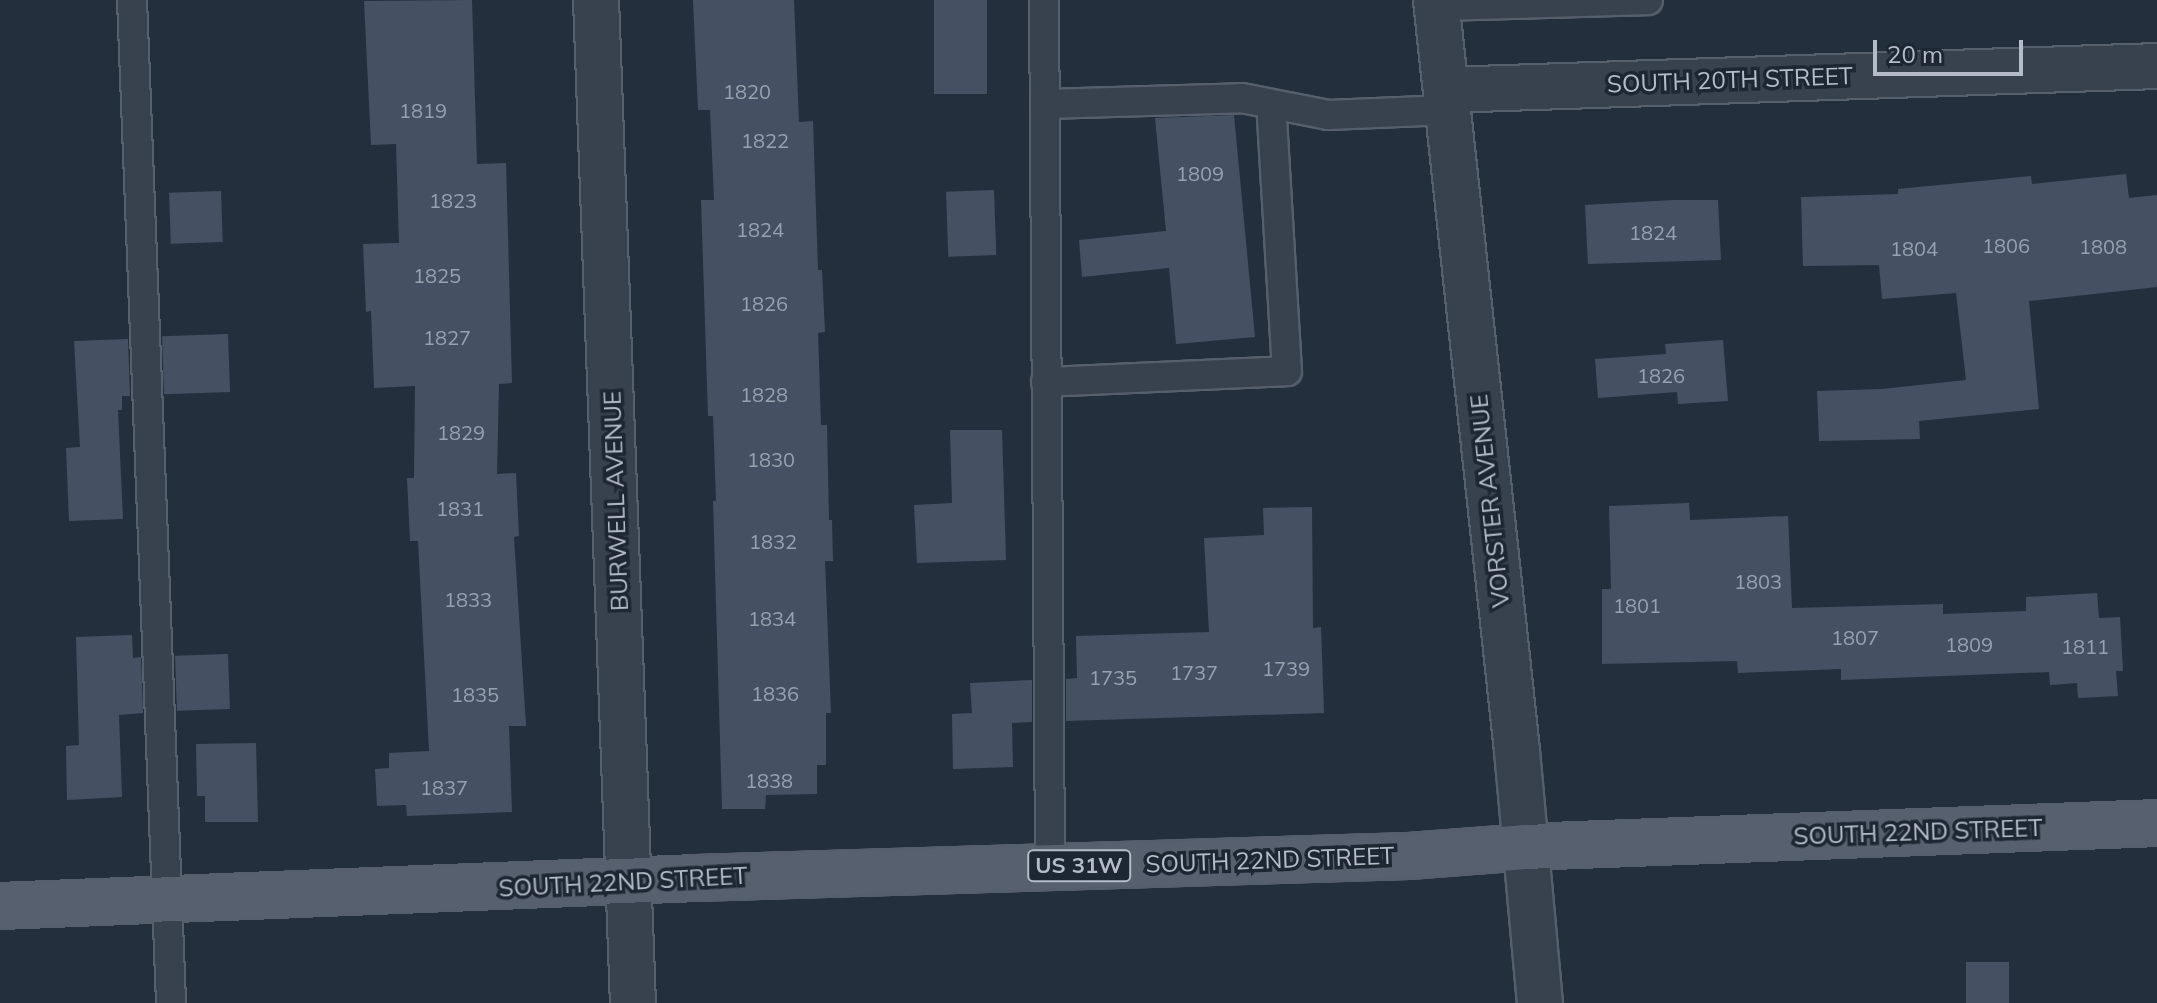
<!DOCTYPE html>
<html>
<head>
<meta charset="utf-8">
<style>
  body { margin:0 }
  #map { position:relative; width:2157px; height:1003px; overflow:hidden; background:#242f3e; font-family:Mulish,sans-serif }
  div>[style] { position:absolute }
  .building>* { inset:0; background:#455162; transform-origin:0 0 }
  .roads { filter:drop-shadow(2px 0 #565f6c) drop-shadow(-2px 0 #565f6c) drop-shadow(0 2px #565f6c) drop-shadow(0 -2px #565f6c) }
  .lane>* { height:28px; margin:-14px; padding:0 14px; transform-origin:14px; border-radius:14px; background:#38414e }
  .street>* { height:44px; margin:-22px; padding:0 22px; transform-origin:22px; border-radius:22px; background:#38414e }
  .primary>* { height:44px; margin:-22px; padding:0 22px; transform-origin:22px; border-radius:22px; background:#56606e }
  span { translate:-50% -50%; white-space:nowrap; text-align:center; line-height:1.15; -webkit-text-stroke:7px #1d2633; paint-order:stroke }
  .number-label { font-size:20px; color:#98a1af }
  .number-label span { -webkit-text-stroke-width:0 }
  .shield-label span { padding:2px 6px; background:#1d2633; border:2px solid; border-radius:6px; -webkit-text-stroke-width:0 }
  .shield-label { font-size:22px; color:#b4bcc9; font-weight:700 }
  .street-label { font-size:24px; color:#b4bcc9 }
  .scale { position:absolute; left:1873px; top:40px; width:150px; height:36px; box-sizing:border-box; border:4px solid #b4bcc9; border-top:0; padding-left:10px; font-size:24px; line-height:28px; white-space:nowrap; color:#b4bcc9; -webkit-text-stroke:6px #1d2633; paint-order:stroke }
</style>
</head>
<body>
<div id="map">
  <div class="building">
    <i style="clip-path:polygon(472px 0,477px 164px,506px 163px,512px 383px,499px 384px,497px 474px,516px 473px,519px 536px,514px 537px,526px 726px,509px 726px,512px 812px,407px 816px,406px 805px,377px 806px,375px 769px,389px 768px,389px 753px,429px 751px,418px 541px,410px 541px,407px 478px,414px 478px,415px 386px,374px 388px,371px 311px,366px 312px,363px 244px,399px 243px,396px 144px,371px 145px,364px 1px)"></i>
    <i style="clip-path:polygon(693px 0,794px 0,799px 122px,813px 121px,818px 270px,822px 270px,825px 332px,818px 333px,821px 425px,827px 425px,829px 520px,832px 520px,833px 561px,825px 561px,831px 713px,826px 713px,826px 765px,817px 765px,817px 794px,766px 795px,765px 809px,722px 809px,713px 501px,716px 501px,713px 416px,708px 416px,701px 200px,714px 200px,710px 110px,698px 110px)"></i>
    <i style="left:934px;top:0;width:53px;height:94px"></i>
    <i style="clip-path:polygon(1234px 115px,1255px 337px,1176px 344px,1169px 268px,1082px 277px,1079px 240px,1166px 231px,1155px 118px)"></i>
    <i style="clip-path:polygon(2126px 174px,2129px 198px,2157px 195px,2157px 287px,2029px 301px,2039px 409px,1919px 421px,1920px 439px,1819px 441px,1817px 391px,1882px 389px,1966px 380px,1956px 293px,1882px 299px,1879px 265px,1803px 266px,1801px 197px,1898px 194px,1898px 189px,2031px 176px,2032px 184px)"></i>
    <i style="left:994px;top:190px;width:65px;height:48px;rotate:88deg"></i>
    <i style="left:221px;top:191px;width:51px;height:52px;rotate:88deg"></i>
    <i style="clip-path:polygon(1673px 200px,1718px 200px,1721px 260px,1588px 264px,1585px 205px)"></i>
    <i style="left:228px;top:334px;width:58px;height:66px;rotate:88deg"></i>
    <i style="clip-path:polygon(128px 339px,130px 396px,122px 396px,122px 410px,118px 410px,123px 519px,69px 521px,66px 448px,80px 447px,74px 341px)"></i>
    <i style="clip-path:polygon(1723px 340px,1728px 401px,1678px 404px,1677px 392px,1598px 398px,1595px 359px,1666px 354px,1665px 344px)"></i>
    <i style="clip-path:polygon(950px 430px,1002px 430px,1006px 560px,917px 563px,914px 505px,952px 503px)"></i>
    <i style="clip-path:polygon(1689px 503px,1690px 520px,1788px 516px,1792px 608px,1943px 604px,1943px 614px,2026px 611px,2026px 597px,2097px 593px,2099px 618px,2120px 617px,2123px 671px,2116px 671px,2118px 696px,2078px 698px,2077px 683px,2050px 685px,2049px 672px,1841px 680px,1841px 669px,1738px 673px,1737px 661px,1602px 664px,1602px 589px,1611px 589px,1609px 506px)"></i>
    <i style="clip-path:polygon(1312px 507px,1313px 628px,1321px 627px,1324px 713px,1066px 721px,1066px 679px,1077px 678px,1076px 636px,1209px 632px,1204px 538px,1264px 535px,1263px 508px)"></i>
    <i style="clip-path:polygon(132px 635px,133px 658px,141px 657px,143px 713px,119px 715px,122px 797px,67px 800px,66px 746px,79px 745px,76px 637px)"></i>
    <i style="left:228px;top:654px;width:55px;height:53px;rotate:88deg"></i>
    <i style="clip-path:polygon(1032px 680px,1032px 722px,1012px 723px,1013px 767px,953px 769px,952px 714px,972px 713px,970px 683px)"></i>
    <i style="clip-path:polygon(256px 743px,258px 822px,205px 822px,205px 796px,197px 796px,196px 744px)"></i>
    <i style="left:2009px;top:962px;width:41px;height:43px;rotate:90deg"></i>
  </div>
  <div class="roads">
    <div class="lane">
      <i style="left:132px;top:0;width:1004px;rotate:87.77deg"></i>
      <i style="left:1044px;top:0;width:868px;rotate:89.6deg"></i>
      <i style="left:1437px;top:6px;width:211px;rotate:-1.6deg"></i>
      <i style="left:1045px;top:104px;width:197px;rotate:-1.7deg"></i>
      <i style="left:1242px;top:98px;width:88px;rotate:11.2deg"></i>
      <i style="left:1328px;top:115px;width:120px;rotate:-2.4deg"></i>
      <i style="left:1046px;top:382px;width:241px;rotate:-2.6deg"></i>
      <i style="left:1287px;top:371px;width:267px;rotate:-93.4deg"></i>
    </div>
    <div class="street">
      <i style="left:596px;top:0;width:1004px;rotate:87.89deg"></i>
      <i style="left:1436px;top:0;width:755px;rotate:83.84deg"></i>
      <i style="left:1517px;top:751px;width:253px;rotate:84.8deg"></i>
      <i style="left:1446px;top:90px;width:711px;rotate:-1.93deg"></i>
    </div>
    <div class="primary">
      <i style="left:0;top:906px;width:697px;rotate:-2.3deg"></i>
      <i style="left:696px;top:878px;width:713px;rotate:-1.77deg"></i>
      <i style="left:1409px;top:856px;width:116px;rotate:-4.4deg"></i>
      <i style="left:1525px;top:847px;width:632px;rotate:-2.17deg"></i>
    </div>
  </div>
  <div class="number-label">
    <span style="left:747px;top:91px">1820</span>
    <span style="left:423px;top:110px">1819</span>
    <span style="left:765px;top:140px">1822</span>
    <span style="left:1200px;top:173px">1809</span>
    <span style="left:453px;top:200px">1823</span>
    <span style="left:760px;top:229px">1824</span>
    <span style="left:1653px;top:232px">1824</span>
    <span style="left:2006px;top:245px">1806</span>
    <span style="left:2103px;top:246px">1808</span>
    <span style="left:1914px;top:248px">1804</span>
    <span style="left:437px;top:275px">1825</span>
    <span style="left:764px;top:303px">1826</span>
    <span style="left:447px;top:337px">1827</span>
    <span style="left:1661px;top:375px">1826</span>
    <span style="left:764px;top:394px">1828</span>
    <span style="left:461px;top:432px">1829</span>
    <span style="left:771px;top:459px">1830</span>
    <span style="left:460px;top:508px">1831</span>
    <span style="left:773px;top:541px">1832</span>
    <span style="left:1758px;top:581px">1803</span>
    <span style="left:468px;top:599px">1833</span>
    <span style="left:1637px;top:605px">1801</span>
    <span style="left:772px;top:618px">1834</span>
    <span style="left:1855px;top:637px">1807</span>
    <span style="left:1969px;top:644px">1809</span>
    <span style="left:2085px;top:646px">1811</span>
    <span style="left:1286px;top:668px">1739</span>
    <span style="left:1194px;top:672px">1737</span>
    <span style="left:1113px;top:677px">1735</span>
    <span style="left:775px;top:693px">1836</span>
    <span style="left:475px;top:694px">1835</span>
    <span style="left:769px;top:780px">1838</span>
    <span style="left:444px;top:787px">1837</span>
  </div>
  <div class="shield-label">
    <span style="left:1079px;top:866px">US 31W</span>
  </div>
  <div class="street-label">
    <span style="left:1730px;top:80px;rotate:-2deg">SOUTH 20TH STREET</span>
    <span style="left:616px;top:501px;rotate:-92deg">BURWELL AVENUE</span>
    <span style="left:1490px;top:501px;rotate:-96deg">VORSTER AVENUE</span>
    <span style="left:1918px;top:832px;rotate:-2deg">SOUTH 22ND STREET</span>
    <span style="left:1270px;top:860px;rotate:-2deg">SOUTH 22ND STREET</span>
    <span style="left:623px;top:882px;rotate:-3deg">SOUTH 22ND STREET</span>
  </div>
  <div class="scale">20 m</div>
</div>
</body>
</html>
